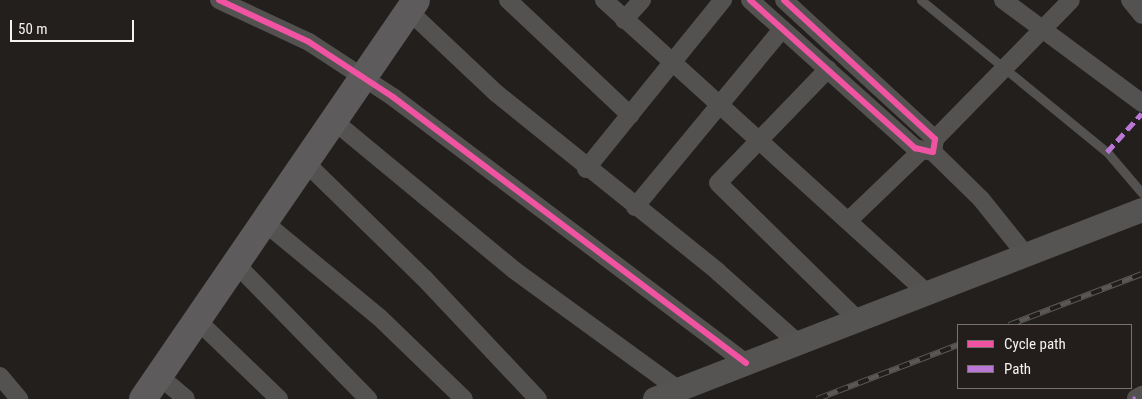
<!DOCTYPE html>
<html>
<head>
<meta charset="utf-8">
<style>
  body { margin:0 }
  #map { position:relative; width:1142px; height:399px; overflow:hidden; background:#221f1d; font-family:"Roboto Condensed",sans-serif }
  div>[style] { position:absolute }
  .lane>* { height:9px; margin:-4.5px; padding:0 4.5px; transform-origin:4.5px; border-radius:4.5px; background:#545251 }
  .street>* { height:18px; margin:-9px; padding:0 9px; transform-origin:9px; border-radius:9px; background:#545251 }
  .secondary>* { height:24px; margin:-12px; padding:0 12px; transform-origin:12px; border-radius:12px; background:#555453 }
  .primary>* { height:28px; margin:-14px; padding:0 14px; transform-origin:14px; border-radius:14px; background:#5d5b5b }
  .rail>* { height:5.5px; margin-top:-2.75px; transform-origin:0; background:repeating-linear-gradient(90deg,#231e1c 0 11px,#595857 0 22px); box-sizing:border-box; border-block:1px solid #595857 }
  .quiet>* { height:5px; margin-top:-2.5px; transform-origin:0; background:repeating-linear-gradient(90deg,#ba77d6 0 10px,transparent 0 15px) }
  .cycleway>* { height:6px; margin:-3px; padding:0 3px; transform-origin:3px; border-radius:3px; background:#f153a3 }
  span { translate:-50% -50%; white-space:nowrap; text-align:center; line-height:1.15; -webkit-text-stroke:5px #231e1c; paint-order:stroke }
  .legend { position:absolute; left:957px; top:324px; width:175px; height:65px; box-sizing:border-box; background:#231e1c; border:1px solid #777270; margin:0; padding:6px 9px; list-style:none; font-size:15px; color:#f4f1ef }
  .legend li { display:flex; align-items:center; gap:10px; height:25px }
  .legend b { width:25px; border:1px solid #777270 }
  .scale { position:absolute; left:10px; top:20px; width:124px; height:22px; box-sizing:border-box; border:2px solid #f4f1ef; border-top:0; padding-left:6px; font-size:15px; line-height:18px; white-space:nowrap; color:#f4f1ef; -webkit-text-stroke:4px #231e1c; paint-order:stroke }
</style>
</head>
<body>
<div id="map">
  <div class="lane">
    <i style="left:921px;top:0;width:240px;rotate:39.3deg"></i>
    <i style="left:1107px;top:152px;width:54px;rotate:49.5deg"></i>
  </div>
  <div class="street">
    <i style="left:219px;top:0;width:99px;rotate:25deg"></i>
    <i style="left:309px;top:42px;width:100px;rotate:33.2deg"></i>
    <i style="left:393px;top:97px;width:442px;rotate:37deg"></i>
    <i style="left:508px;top:0;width:168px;rotate:43.3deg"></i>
    <i style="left:604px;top:0;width:436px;rotate:42.2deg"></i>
    <i style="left:750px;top:0;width:222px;rotate:41.9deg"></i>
    <i style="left:915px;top:148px;width:18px;rotate:13deg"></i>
    <i style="left:933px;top:152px;width:13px;rotate:-81deg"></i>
    <i style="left:935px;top:139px;width:205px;rotate:-137.4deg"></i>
    <i style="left:1003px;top:0;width:173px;rotate:36.5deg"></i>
    <i style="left:1130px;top:0;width:19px;rotate:51deg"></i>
    <i style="left:409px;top:11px;width:120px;rotate:43.3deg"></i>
    <i style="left:496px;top:93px;width:284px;rotate:38.8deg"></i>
    <i style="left:717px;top:271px;width:108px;rotate:41.6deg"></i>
    <i style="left:624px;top:20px;width:27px;rotate:-48deg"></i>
    <i style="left:828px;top:69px;width:158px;rotate:134deg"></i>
    <i style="left:718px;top:183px;width:196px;rotate:44.4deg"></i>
    <i style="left:334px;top:121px;width:234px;rotate:39.6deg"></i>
    <i style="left:514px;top:270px;width:204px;rotate:36deg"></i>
    <i style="left:935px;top:139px;width:194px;rotate:-45.6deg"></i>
    <i style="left:933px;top:152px;width:67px;rotate:44.4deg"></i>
    <i style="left:981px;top:199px;width:72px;rotate:51.2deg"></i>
    <i style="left:305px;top:162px;width:166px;rotate:44.3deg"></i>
    <i style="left:424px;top:278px;width:166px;rotate:46.7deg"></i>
    <i style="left:586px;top:169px;width:218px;rotate:-51deg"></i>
    <i style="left:635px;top:207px;width:231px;rotate:-50.4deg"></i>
    <i style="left:848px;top:221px;width:100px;rotate:-43.8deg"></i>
    <i style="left:264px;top:222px;width:149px;rotate:39.6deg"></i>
    <i style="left:379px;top:317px;width:118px;rotate:44deg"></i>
    <i style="left:236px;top:264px;width:189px;rotate:45.6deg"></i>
    <i style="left:197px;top:320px;width:114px;rotate:43.9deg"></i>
    <i style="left:0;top:376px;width:30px;rotate:50deg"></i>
    <i style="left:159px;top:376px;width:35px;rotate:40deg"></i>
    <i style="left:1136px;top:398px;width:7px;rotate:-27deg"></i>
  </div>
  <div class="secondary">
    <i style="left:655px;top:399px;width:522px;rotate:-21.21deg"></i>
  </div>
  <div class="primary">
    <i style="left:143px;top:399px;width:483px;rotate:-55.6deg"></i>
  </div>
  <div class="rail">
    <i style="left:1009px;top:325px;width:142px;rotate:-21deg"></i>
    <i style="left:817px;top:399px;width:151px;rotate:-21deg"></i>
  </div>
  <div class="quiet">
    <i style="left:1107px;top:152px;width:52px;rotate:-48.1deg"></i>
    <i style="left:1133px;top:399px;width:3px;rotate:-18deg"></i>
  </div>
  <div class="cycleway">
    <i style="left:219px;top:0;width:99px;rotate:25deg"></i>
    <i style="left:309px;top:42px;width:100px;rotate:33.2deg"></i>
    <i style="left:393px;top:97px;width:442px;rotate:37deg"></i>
    <i style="left:750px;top:0;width:222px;rotate:41.9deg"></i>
    <i style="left:915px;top:148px;width:18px;rotate:13deg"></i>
    <i style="left:933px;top:152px;width:13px;rotate:-81deg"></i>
    <i style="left:935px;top:139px;width:205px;rotate:-137.4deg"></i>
  </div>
  <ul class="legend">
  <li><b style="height:6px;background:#f153a3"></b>Cycle path</li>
  <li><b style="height:6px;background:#ba77d6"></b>Path</li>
  </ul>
  <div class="scale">50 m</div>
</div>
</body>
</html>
